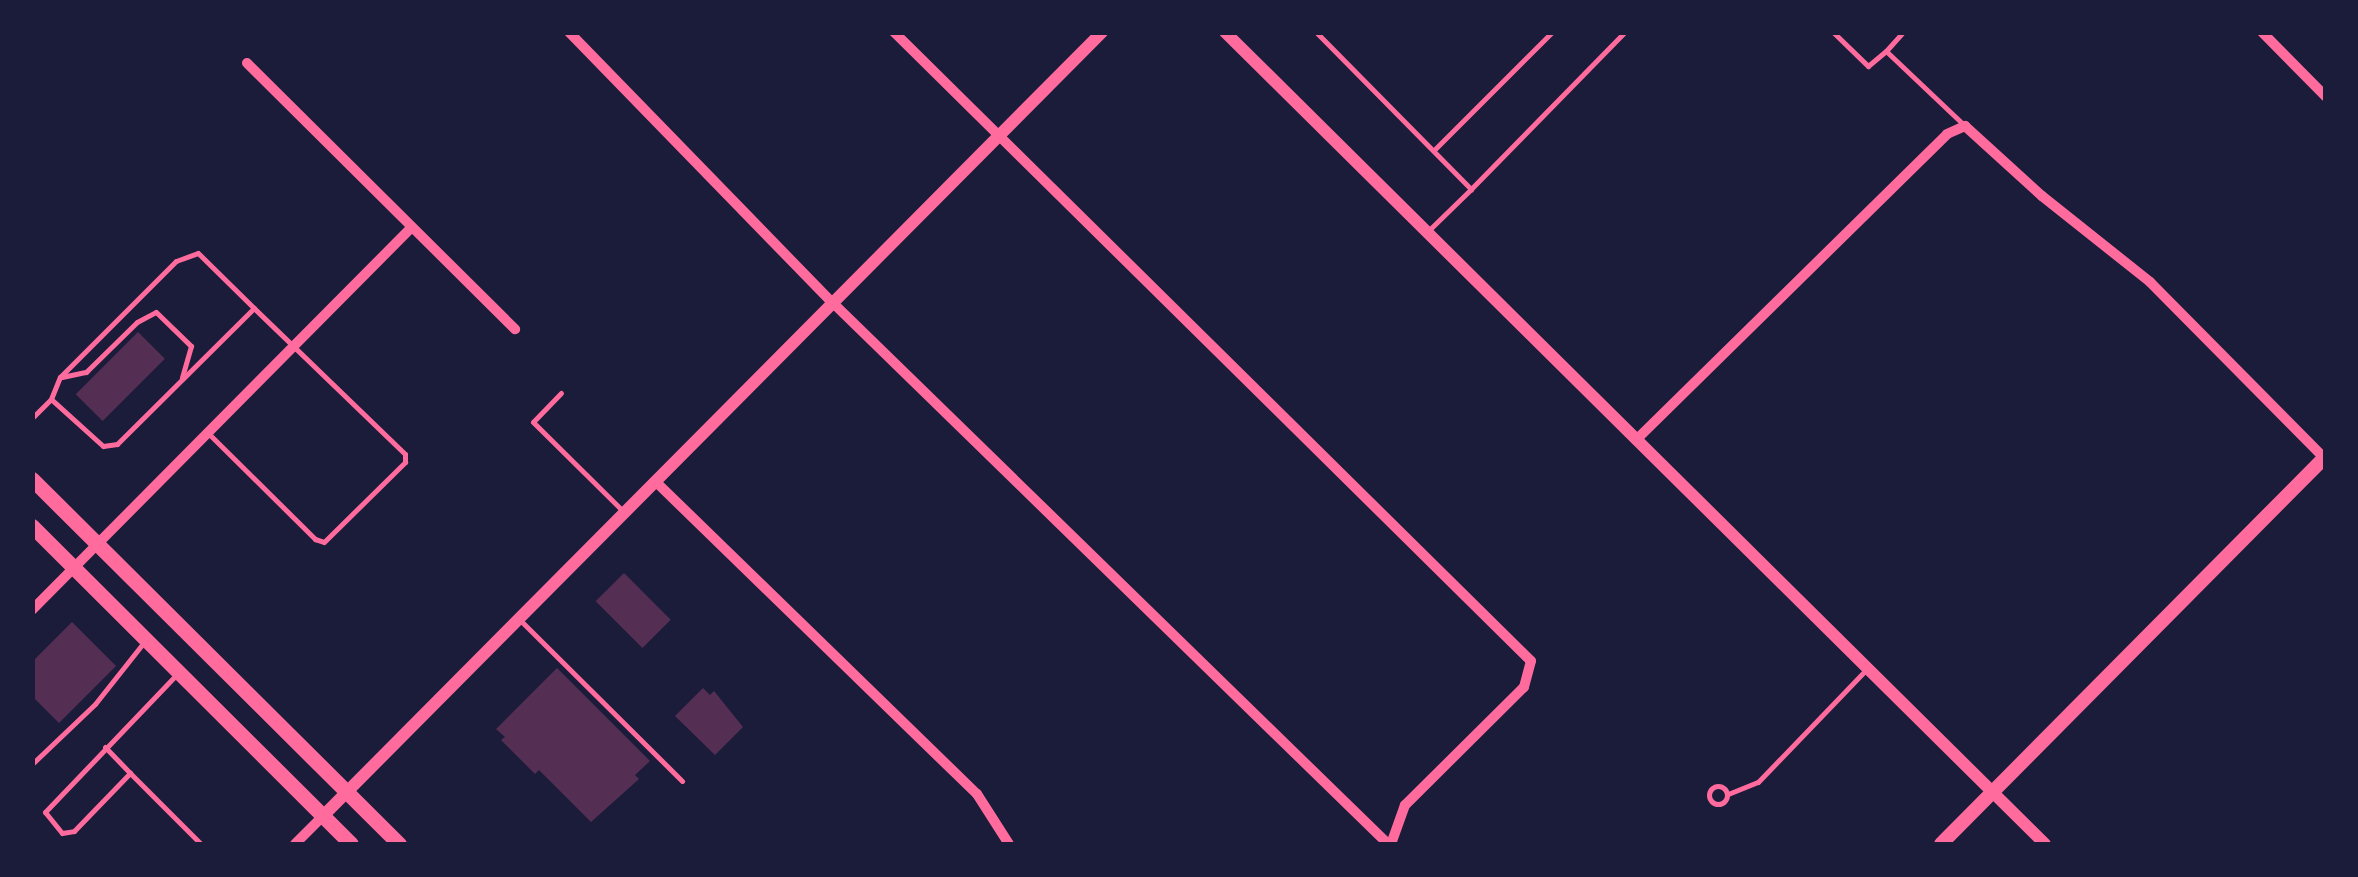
<!DOCTYPE html>
<html>
<head>
<meta charset="utf-8">
<style>
  body { margin:0 }
  #map { position:relative; width:2358px; height:877px; overflow:hidden; background:#1b1b3a; font-family:"DM Sans",sans-serif }
  div>[style] { position:absolute }
  .building>* { inset:0; background:#542f53; transform-origin:0 0 }
  .service>* { height:5px; margin:-2.5px; padding:0 2.5px; transform-origin:2.5px; border-radius:2.5px; background:#ff6b9d }
  .service>.ring { margin:-2.5px; padding:0; box-sizing:content-box; background:none; border:5px solid #ff6b9d; border-radius:50% }
  .minor>* { height:10px; margin:-5px; padding:0 5px; transform-origin:5px; border-radius:5px; background:#ff6b9d }
  .tertiary>* { height:12px; margin:-6px; padding:0 6px; transform-origin:6px; border-radius:6px; background:#ff6b9d }
  .secondary>* { height:14px; margin:-7px; padding:0 7px; transform-origin:7px; border-radius:7px; background:#ff6b9d }
  .primary>* { height:15px; margin:-7.5px; padding:0 7.5px; transform-origin:7.5px; border-radius:7.5px; background:#ff6b9d }
  span { translate:-50% -50%; white-space:nowrap; text-align:center; line-height:1.15; -webkit-text-stroke:10px #1b1b3a; paint-order:stroke }
  .frame { position:absolute; inset:0; border:35px solid #1b1b3a; pointer-events:none }
</style>
</head>
<body>
<div id="map">
  <div class="building">
    <i style="left:138px;top:332px;width:38px;height:88px;rotate:45deg"></i>
    <i style="left:624px;top:573px;width:66px;height:40px;rotate:45deg"></i>
    <i style="clip-path:polygon(72px 622px,116px 666px,59px 723px,32px 696px,32px 662px)"></i>
    <i style="clip-path:polygon(557px 668px,650px 761px,635px 775px,639px 779px,591px 822px,539px 770px,535px 774px,501px 740px,505px 737px,496px 729px)"></i>
    <i style="clip-path:polygon(703px 688px,710px 695px,714px 691px,743px 727px,715px 755px,675px 716px)"></i>
  </div>
  <div class="service">
    <i style="left:1316px;top:32px;width:221px;rotate:45.4deg"></i>
    <i style="left:1471px;top:189px;width:220px;rotate:-45.6deg"></i>
    <i style="left:1833px;top:32px;width:49px;rotate:44.2deg"></i>
    <i style="left:1868px;top:66px;width:23px;rotate:-40deg"></i>
    <i style="left:1886px;top:51px;width:109px;rotate:43.5deg"></i>
    <i style="left:1886px;top:51px;width:25px;rotate:-48deg"></i>
    <i style="left:1434px;top:150px;width:167px;rotate:-45deg"></i>
    <i style="left:1427px;top:232px;width:62px;rotate:-44.3deg"></i>
    <i style="left:62px;top:377px;width:25px;rotate:-12deg"></i>
    <i style="left:86px;top:372px;width:71px;rotate:-44.4deg"></i>
    <i style="left:137px;top:322px;width:21px;rotate:-28deg"></i>
    <i style="left:156px;top:312px;width:49px;rotate:44.2deg"></i>
    <i style="left:191px;top:346px;width:33px;rotate:106deg"></i>
    <i style="left:561px;top:393px;width:40px;rotate:134deg"></i>
    <i style="left:533px;top:422px;width:125px;rotate:44.7deg"></i>
    <i style="left:32px;top:418px;width:27px;rotate:-45deg"></i>
    <i style="left:51px;top:399px;width:24px;rotate:-68deg"></i>
    <i style="left:60px;top:377px;width:164px;rotate:-45deg"></i>
    <i style="left:176px;top:261px;width:23px;rotate:-20deg"></i>
    <i style="left:198px;top:253px;width:78px;rotate:44.5deg"></i>
    <i style="left:254px;top:308px;width:193px;rotate:135.2deg"></i>
    <i style="left:117px;top:444px;width:14px;rotate:172deg"></i>
    <i style="left:103px;top:446px;width:70px;rotate:-137.9deg"></i>
    <i style="left:208px;top:433px;width:151px;rotate:44.7deg"></i>
    <i style="left:315px;top:539px;width:9px;rotate:18deg"></i>
    <i style="left:324px;top:542px;width:114px;rotate:-44.6deg"></i>
    <i style="left:405px;top:462px;width:8px;rotate:-90deg"></i>
    <i style="left:405px;top:454px;width:210px;rotate:-136deg"></i>
    <i style="left:521px;top:621px;width:227px;rotate:44.8deg"></i>
    <i style="left:177px;top:674px;width:191px;rotate:133.7deg"></i>
    <i style="left:45px;top:812px;width:27px;rotate:51deg"></i>
    <i style="left:62px;top:833px;width:12px;rotate:-9deg"></i>
    <i style="left:74px;top:831px;width:81px;rotate:-46deg"></i>
    <i style="left:130px;top:773px;width:100px;rotate:45deg"></i>
    <i style="left:105px;top:747px;width:36px;rotate:46deg"></i>
    <i style="left:32px;top:764px;width:87px;rotate:-43.6deg"></i>
    <i style="left:95px;top:704px;width:80px;rotate:-51.6deg"></i>
    <i class="ring" style="left:1709px;top:786px;width:13px;height:13px"></i>
    <i style="left:1728px;top:794px;width:32px;rotate:-22deg"></i>
    <i style="left:1758px;top:782px;width:154px;rotate:-46.1deg"></i>
  </div>
  <div class="minor">
    <i style="left:569px;top:32px;width:377px;rotate:45.8deg"></i>
    <i style="left:832px;top:302px;width:776px;rotate:44.27deg"></i>
    <i style="left:894px;top:32px;width:895px;rotate:44.64deg"></i>
    <i style="left:1531px;top:661px;width:27px;rotate:105deg"></i>
    <i style="left:1524px;top:687px;width:168px;rotate:135.2deg"></i>
    <i style="left:1405px;top:805px;width:41px;rotate:109.7deg"></i>
    <i style="left:2262px;top:32px;width:91px;rotate:45.4deg"></i>
    <i style="left:247px;top:63px;width:378px;rotate:44.8deg"></i>
    <i style="left:1636px;top:440px;width:436px;rotate:-44.5deg"></i>
    <i style="left:1947px;top:134px;width:20px;rotate:-24deg"></i>
    <i style="left:1965px;top:126px;width:104px;rotate:42.3deg"></i>
    <i style="left:2042px;top:196px;width:138px;rotate:38.5deg"></i>
    <i style="left:2150px;top:282px;width:247px;rotate:45.3deg"></i>
    <i style="left:655px;top:481px;width:449px;rotate:44.2deg"></i>
    <i style="left:977px;top:794px;width:59px;rotate:57.4deg"></i>
    <i style="left:32px;top:610px;width:537px;rotate:-45.23deg"></i>
    <i style="left:295px;top:844px;width:40px;rotate:-45deg"></i>
  </div>
  <div class="tertiary">
    <i style="left:1225px;top:32px;width:1154px;rotate:44.72deg"></i>
    <i style="left:323px;top:816px;width:1105px;rotate:-45.18deg"></i>
  </div>
  <div class="secondary">
    <i style="left:1941px;top:844px;width:547px;rotate:-45.22deg"></i>
  </div>
  <div class="primary">
    <i style="left:32px;top:479px;width:518px;rotate:44.84deg"></i>
    <i style="left:32px;top:526px;width:450px;rotate:44.9deg"></i>
  </div>
  <div class="frame"></div>
</div>
</body>
</html>
